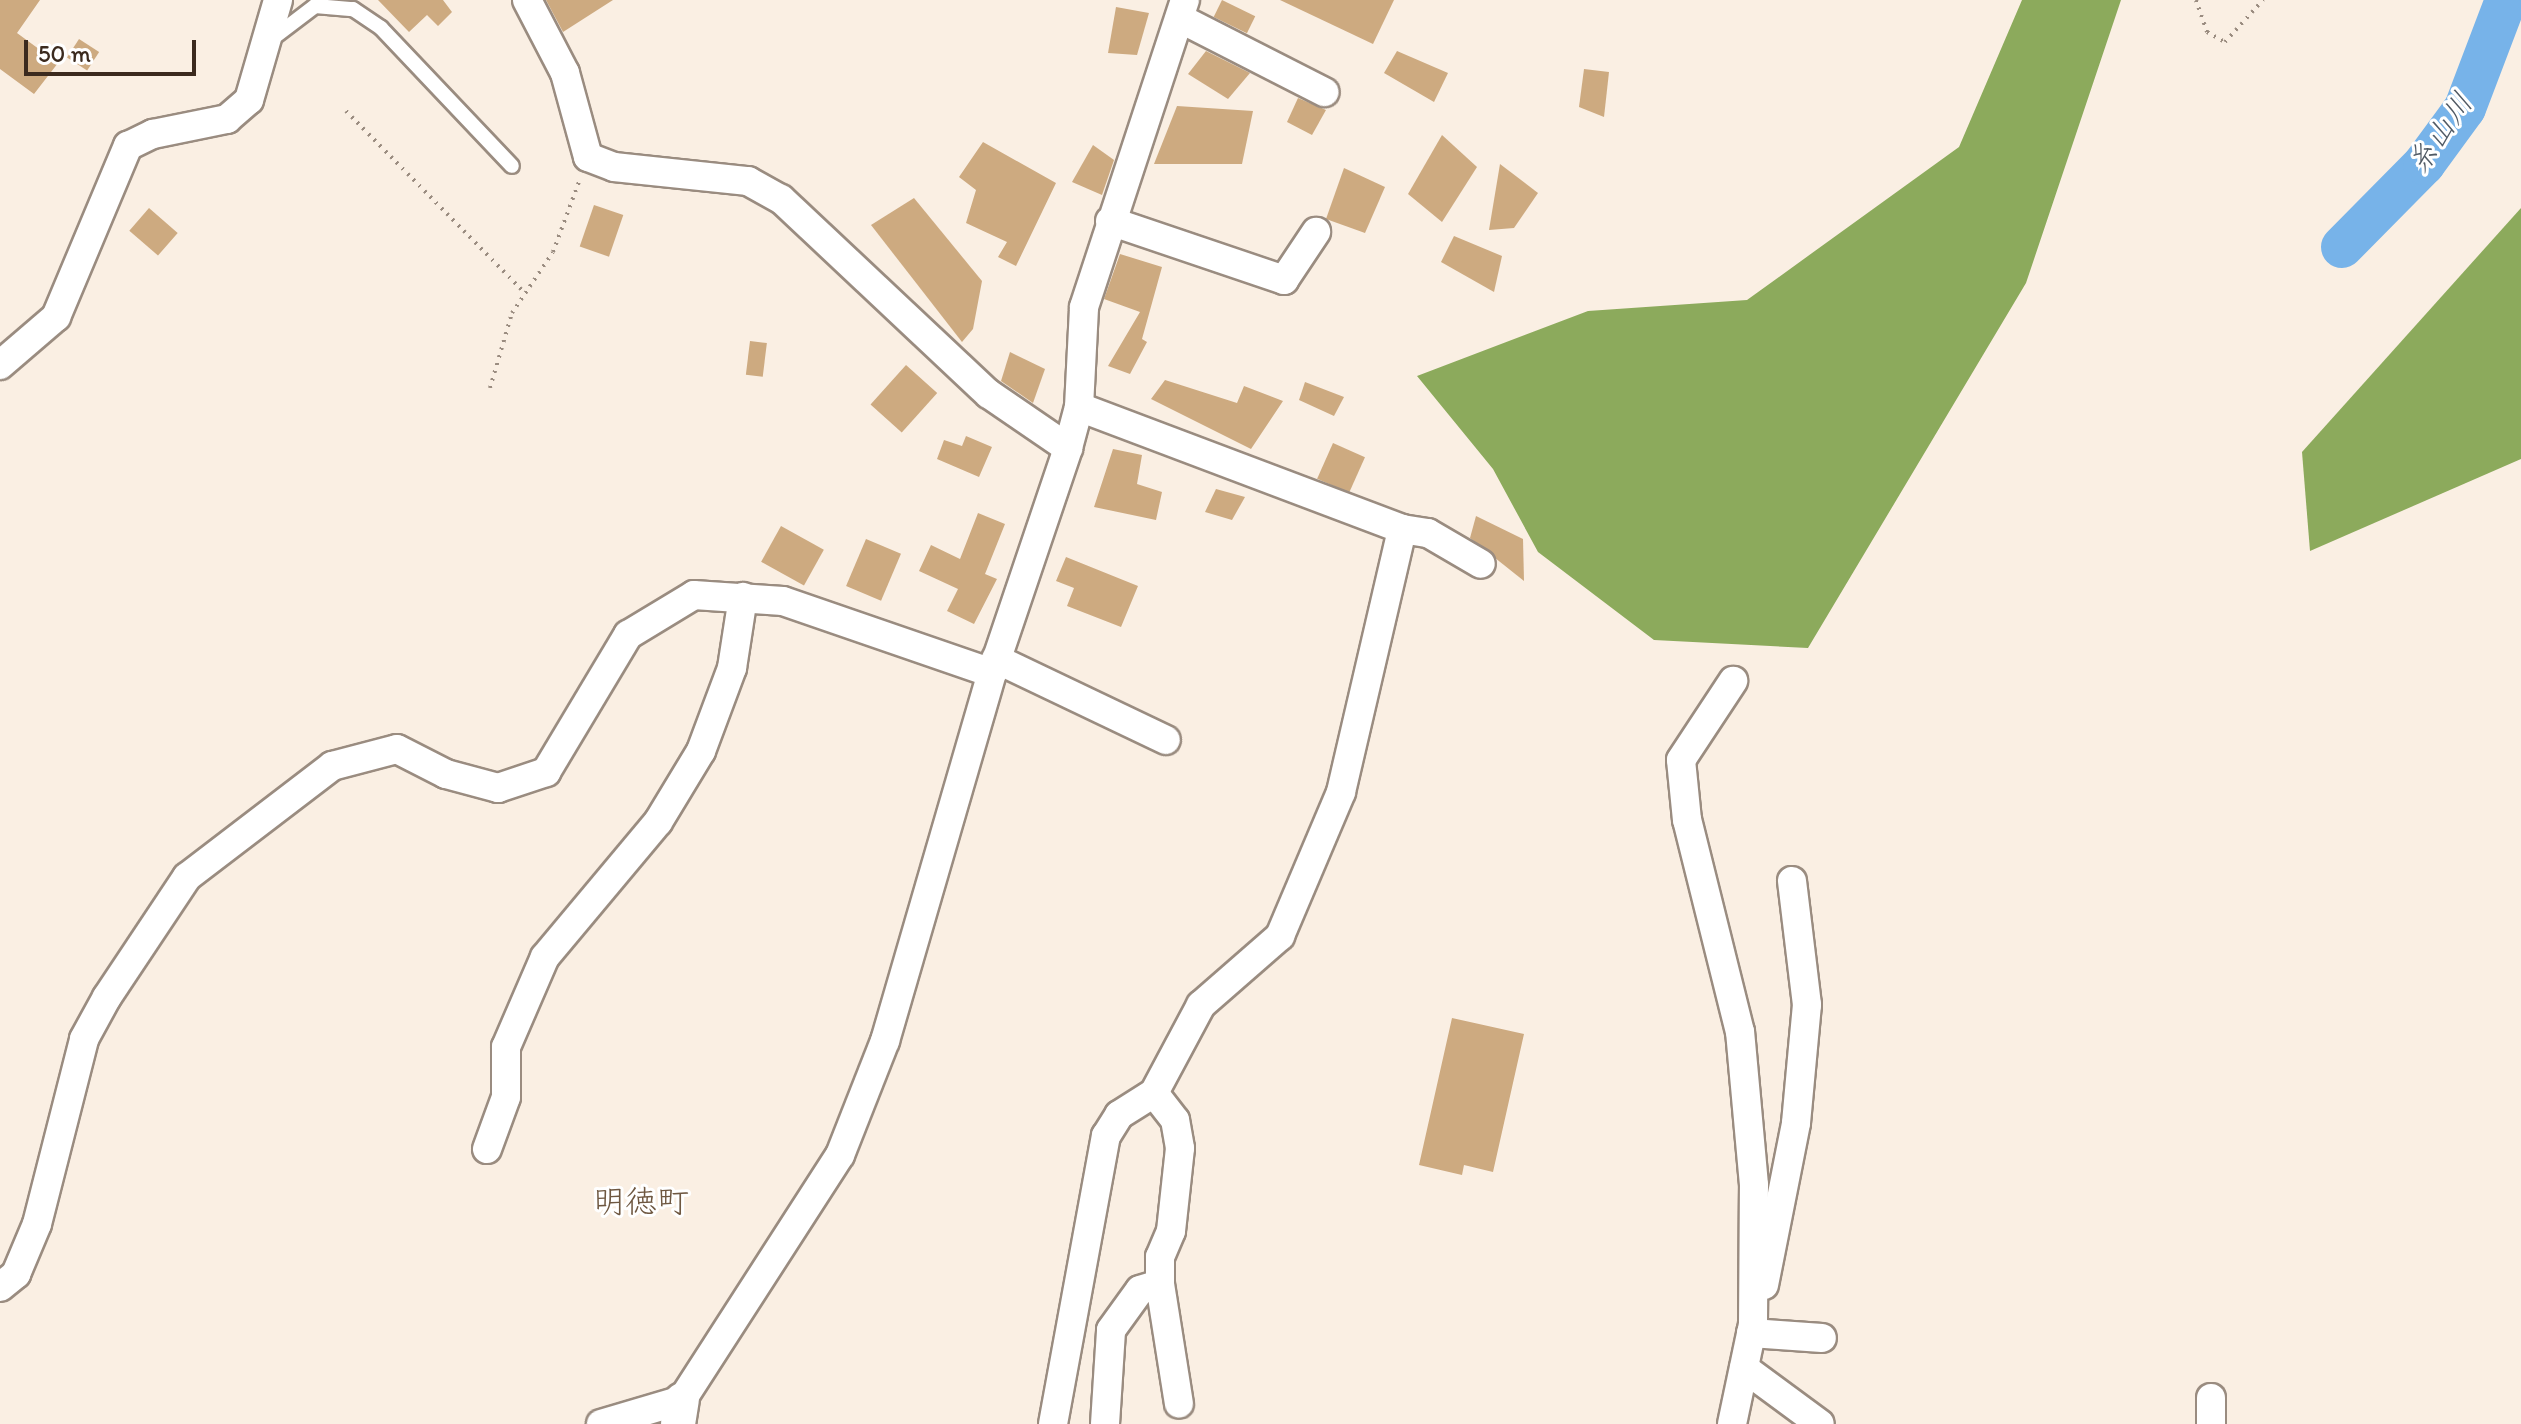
<!DOCTYPE html>
<html>
<head>
<meta charset="utf-8">
<style>
  body { margin:0 }
  #map { position:relative; width:2521px; height:1424px; overflow:hidden; background:#faefe3; font-family:Itim,"Klee One",sans-serif }
  div>[style] { position:absolute }
  .forest>* { inset:0; background:#8caa5c }
  .river>* { height:42px; margin:-21px; padding:0 21px; transform-origin:21px; border-radius:21px; background:#77b3e9 }
  .building>* { inset:0; background:#cdaa80; transform-origin:0 0 }
  .path>* { height:4px; margin-top:-2px; transform-origin:0; background:repeating-linear-gradient(90deg,#9a8c80 0 2px,transparent 0 8px) }
  .roads { filter:drop-shadow(2px 0 #9a8c80) drop-shadow(-2px 0 #9a8c80) drop-shadow(0 2px #9a8c80) drop-shadow(0 -2px #9a8c80) }
  .service>* { height:14px; margin:-7px; padding:0 7px; transform-origin:7px; border-radius:7px; background:#fff }
  .minor>* { height:28px; margin:-14px; padding:0 14px; transform-origin:14px; border-radius:14px; background:#fff }
  .tertiary>* { height:34px; margin:-17px; padding:0 17px; transform-origin:17px; border-radius:17px; background:#fff }
  span { translate:-50% -50%; white-space:nowrap; text-align:center; line-height:1.15; -webkit-text-stroke:6px #fff; paint-order:stroke }
  .water-label { font-size:30px; color:#505a65; font-style:italic }
  .quarter-label { font-size:32px; color:#6e5740 }
  .scale { position:absolute; left:24px; top:40px; width:172px; height:36px; box-sizing:border-box; border:4px solid #3b2a1e; border-top:0; padding-left:10px; font-size:24px; line-height:28px; white-space:nowrap; color:#3b2a1e; -webkit-text-stroke:6px #fff; paint-order:stroke }
</style>
</head>
<body>
<div id="map">
  <div class="forest">
    <i style="clip-path:polygon(2022px 0,2121px 0,2026px 283px,1808px 648px,1654px 640px,1538px 552px,1493px 469px,1417px 376px,1588px 311px,1747px 300px,1959px 147px)"></i>
    <i style="clip-path:polygon(2521px 208px,2521px 459px,2310px 551px,2302px 452px)"></i>
  </div>
  <div class="river">
    <i style="left:2342px;top:247px;width:117px;rotate:-45.3deg"></i>
    <i style="left:2424px;top:164px;width:69px;rotate:-53.8deg"></i>
    <i style="left:2465px;top:108px;width:116px;rotate:-69.2deg"></i>
  </div>
  <div class="building">
    <i style="clip-path:polygon(0 0,40px 0,17px 33px,58px 63px,34px 94px,0 69px)"></i>
    <i style="clip-path:polygon(378px 0,443px 0,452px 12px,438px 26px,427px 15px,409px 32px)"></i>
    <i style="clip-path:polygon(546px 0,613px 0,563px 32px)"></i>
    <i style="left:1222px;top:0;width:37px;height:19px;rotate:26deg"></i>
    <i style="clip-path:polygon(1280px 0,1394px 0,1373px 44px)"></i>
    <i style="clip-path:polygon(1116px 7px,1149px 13px,1137px 55px,1108px 53px)"></i>
    <i style="left:79px;top:39px;width:24px;height:22px;rotate:33deg"></i>
    <i style="clip-path:polygon(1206px 51px,1250px 73px,1228px 99px,1188px 74px)"></i>
    <i style="clip-path:polygon(1397px 51px,1448px 73px,1434px 102px,1384px 73px)"></i>
    <i style="clip-path:polygon(1584px 69px,1609px 72px,1604px 117px,1579px 107px)"></i>
    <i style="clip-path:polygon(1298px 98px,1326px 110px,1312px 135px,1287px 122px)"></i>
    <i style="clip-path:polygon(1177px 106px,1253px 111px,1242px 164px,1154px 164px)"></i>
    <i style="clip-path:polygon(1442px 135px,1477px 167px,1442px 222px,1408px 194px)"></i>
    <i style="clip-path:polygon(983px 142px,1056px 183px,1016px 266px,998px 257px,1007px 242px,966px 223px,976px 190px,959px 177px)"></i>
    <i style="clip-path:polygon(1093px 145px,1114px 160px,1102px 195px,1072px 182px)"></i>
    <i style="clip-path:polygon(1500px 164px,1538px 193px,1514px 228px,1489px 230px)"></i>
    <i style="clip-path:polygon(1344px 168px,1385px 187px,1365px 233px,1326px 219px)"></i>
    <i style="clip-path:polygon(914px 198px,982px 281px,973px 329px,962px 342px,871px 225px)"></i>
    <i style="left:594px;top:205px;width:31px;height:44px;rotate:19deg"></i>
    <i style="left:149px;top:208px;width:38px;height:30px;rotate:41deg"></i>
    <i style="clip-path:polygon(1454px 236px,1502px 256px,1494px 292px,1441px 262px)"></i>
    <i style="clip-path:polygon(1120px 254px,1162px 267px,1142px 339px,1147px 342px,1130px 374px,1108px 366px,1140px 312px,1104px 299px)"></i>
    <i style="left:750px;top:341px;width:17px;height:34px;rotate:7deg"></i>
    <i style="clip-path:polygon(1010px 352px,1045px 369px,1033px 403px,1001px 381px)"></i>
    <i style="left:906px;top:365px;width:42px;height:53px;rotate:42deg"></i>
    <i style="clip-path:polygon(1165px 380px,1237px 403px,1244px 386px,1283px 401px,1251px 449px,1151px 399px)"></i>
    <i style="clip-path:polygon(1305px 382px,1344px 397px,1334px 416px,1299px 400px)"></i>
    <i style="clip-path:polygon(966px 436px,992px 447px,979px 477px,937px 459px,944px 440px,962px 446px)"></i>
    <i style="left:1333px;top:443px;width:35px;height:39px;rotate:24deg"></i>
    <i style="clip-path:polygon(1113px 449px,1142px 455px,1137px 484px,1162px 492px,1156px 520px,1094px 507px)"></i>
    <i style="clip-path:polygon(1216px 489px,1245px 497px,1232px 520px,1205px 512px)"></i>
    <i style="clip-path:polygon(978px 513px,1005px 524px,985px 574px,997px 579px,974px 624px,947px 611px,958px 589px,919px 571px,931px 545px,960px 559px)"></i>
    <i style="clip-path:polygon(1476px 516px,1523px 539px,1524px 581px,1470px 538px)"></i>
    <i style="left:781px;top:526px;width:49px;height:41px;rotate:29deg"></i>
    <i style="left:866px;top:539px;width:38px;height:51px;rotate:23deg"></i>
    <i style="clip-path:polygon(1066px 557px,1138px 586px,1121px 627px,1067px 606px,1074px 588px,1056px 581px)"></i>
    <i style="clip-path:polygon(1452px 1018px,1524px 1034px,1493px 1172px,1464px 1165px,1462px 1175px,1419px 1165px)"></i>
  </div>
  <div class="path">
    <i style="left:2196px;top:0;width:34px;rotate:71deg"></i>
    <i style="left:2207px;top:32px;width:21px;rotate:29deg"></i>
    <i style="left:2225px;top:42px;width:57px;rotate:-47.9deg"></i>
    <i style="left:346px;top:111px;width:254px;rotate:45.5deg"></i>
    <i style="left:490px;top:388px;width:78px;rotate:-73.7deg"></i>
    <i style="left:512px;top:313px;width:73px;rotate:-56.1deg"></i>
    <i style="left:553px;top:252px;width:78px;rotate:-69.7deg"></i>
  </div>
  <div class="roads">
    <div class="service">
      <i style="left:273px;top:38px;width:53px;rotate:-37.3deg"></i>
      <i style="left:315px;top:6px;width:38px;rotate:5deg"></i>
      <i style="left:353px;top:9px;width:34px;rotate:34deg"></i>
      <i style="left:381px;top:28px;width:190px;rotate:46.5deg"></i>
    </div>
    <div class="minor">
      <i style="left:527px;top:0;width:82px;rotate:62.5deg"></i>
      <i style="left:565px;top:73px;width:87px;rotate:74.7deg"></i>
      <i style="left:588px;top:157px;width:28px;rotate:21deg"></i>
      <i style="left:614px;top:167px;width:135px;rotate:6deg"></i>
      <i style="left:748px;top:181px;width:38px;rotate:29deg"></i>
      <i style="left:781px;top:199px;width:285px;rotate:43.2deg"></i>
      <i style="left:989px;top:394px;width:96px;rotate:34.4deg"></i>
      <i style="left:1181px;top:19px;width:161px;rotate:27deg"></i>
      <i style="left:1110px;top:221px;width:184px;rotate:18.7deg"></i>
      <i style="left:1284px;top:280px;width:58px;rotate:-56.3deg"></i>
      <i style="left:0;top:365px;width:74px;rotate:-40.6deg"></i>
      <i style="left:56px;top:317px;width:186px;rotate:-67.2deg"></i>
      <i style="left:128px;top:146px;width:28px;rotate:-26deg"></i>
      <i style="left:153px;top:134px;width:76px;rotate:-11.5deg"></i>
      <i style="left:227px;top:119px;width:29px;rotate:-41deg"></i>
      <i style="left:249px;top:100px;width:104px;rotate:-73.8deg"></i>
      <i style="left:1402px;top:529px;width:26px;rotate:9deg"></i>
      <i style="left:1428px;top:533px;width:61px;rotate:30.3deg"></i>
      <i style="left:996px;top:659px;width:188px;rotate:25.5deg"></i>
      <i style="left:487px;top:1149px;width:55px;rotate:-69.9deg"></i>
      <i style="left:506px;top:1097px;width:50px;rotate:-90deg"></i>
      <i style="left:506px;top:1047px;width:98px;rotate:-66.6deg"></i>
      <i style="left:545px;top:957px;width:176px;rotate:-50.1deg"></i>
      <i style="left:658px;top:822px;width:83px;rotate:-58.8deg"></i>
      <i style="left:701px;top:751px;width:89px;rotate:-69.5deg"></i>
      <i style="left:732px;top:668px;width:72px;rotate:-81.2deg"></i>
      <i style="left:1160px;top:1284px;width:121px;rotate:81deg"></i>
      <i style="left:1764px;top:1285px;width:165px;rotate:-78.8deg"></i>
      <i style="left:1796px;top:1123px;width:119px;rotate:-84.7deg"></i>
      <i style="left:1807px;top:1005px;width:125px;rotate:-96.9deg"></i>
      <i style="left:0;top:1287px;width:21px;rotate:-39deg"></i>
      <i style="left:16px;top:1274px;width:54px;rotate:-67.2deg"></i>
      <i style="left:37px;top:1224px;width:191px;rotate:-75.7deg"></i>
      <i style="left:84px;top:1039px;width:48px;rotate:-61.3deg"></i>
      <i style="left:107px;top:997px;width:144px;rotate:-56.3deg"></i>
      <i style="left:187px;top:877px;width:183px;rotate:-37.4deg"></i>
      <i style="left:332px;top:766px;width:67px;rotate:-14.7deg"></i>
      <i style="left:397px;top:749px;width:55px;rotate:27deg"></i>
      <i style="left:446px;top:774px;width:54px;rotate:15.1deg"></i>
      <i style="left:498px;top:788px;width:51px;rotate:-18.4deg"></i>
      <i style="left:546px;top:772px;width:160px;rotate:-59.1deg"></i>
      <i style="left:628px;top:635px;width:77px;rotate:-31.2deg"></i>
      <i style="left:694px;top:595px;width:89px;rotate:3.9deg"></i>
      <i style="left:783px;top:601px;width:221px;rotate:19deg"></i>
      <i style="left:1751px;top:1333px;width:71px;rotate:4deg"></i>
      <i style="left:1744px;top:1368px;width:94px;rotate:36.4deg"></i>
      <i style="left:2211px;top:1398px;width:26px;rotate:90deg"></i>
      <i style="left:601px;top:1424px;width:84px;rotate:-16.5deg"></i>
      <i style="left:682px;top:1400px;width:292px;rotate:-57.2deg"></i>
      <i style="left:840px;top:1155px;width:123px;rotate:-68.5deg"></i>
      <i style="left:885px;top:1041px;width:383px;rotate:-73.8deg"></i>
      <i style="left:992px;top:673px;width:237px;rotate:-71.3deg"></i>
      <i style="left:1068px;top:448px;width:42px;rotate:-75deg"></i>
      <i style="left:1079px;top:407px;width:100px;rotate:-87.1deg"></i>
      <i style="left:1084px;top:307px;width:323px;rotate:-71.8deg"></i>
      <i style="left:1053px;top:1424px;width:293px;rotate:-79.6deg"></i>
      <i style="left:1106px;top:1136px;width:25px;rotate:-58deg"></i>
      <i style="left:1119px;top:1115px;width:41px;rotate:-32.2deg"></i>
      <i style="left:1154px;top:1093px;width:100px;rotate:-61.9deg"></i>
      <i style="left:1201px;top:1005px;width:105px;rotate:-41.1deg"></i>
      <i style="left:1280px;top:936px;width:156px;rotate:-67deg"></i>
      <i style="left:1341px;top:792px;width:270px;rotate:-76.9deg"></i>
      <i style="left:1402px;top:529px;width:345px;rotate:-159.3deg"></i>
      <i style="left:1105px;top:1424px;width:94px;rotate:-86.3deg"></i>
      <i style="left:1111px;top:1330px;width:49px;rotate:-54.1deg"></i>
      <i style="left:1140px;top:1290px;width:21px;rotate:-17deg"></i>
      <i style="left:1160px;top:1284px;width:27px;rotate:-90deg"></i>
      <i style="left:1160px;top:1257px;width:28px;rotate:-67deg"></i>
      <i style="left:1171px;top:1231px;width:83px;rotate:-83.8deg"></i>
      <i style="left:1180px;top:1148px;width:28px;rotate:-100deg"></i>
      <i style="left:1175px;top:1120px;width:34px;rotate:-128deg"></i>
      <i style="left:1732px;top:1424px;width:102px;rotate:-78.1deg"></i>
      <i style="left:1753px;top:1324px;width:139px;rotate:-89.6deg"></i>
      <i style="left:1754px;top:1185px;width:154px;rotate:-95.2deg"></i>
      <i style="left:1740px;top:1032px;width:219px;rotate:-104deg"></i>
      <i style="left:1687px;top:820px;width:60px;rotate:-95.7deg"></i>
      <i style="left:1681px;top:760px;width:95px;rotate:-56.6deg"></i>
    </div>
    <div class="tertiary">
      <i style="left:678px;top:1424px;width:24px;rotate:-81deg"></i>
    </div>
  </div>
  <div class="water-label">
    <span style="left:2440px;top:133px;rotate:-55deg">糸山川</span>
  </div>
  <div class="quarter-label">
    <span style="left:641px;top:1201px">明徳町</span>
  </div>
  <div class="scale">50 m</div>
</div>
</body>
</html>
